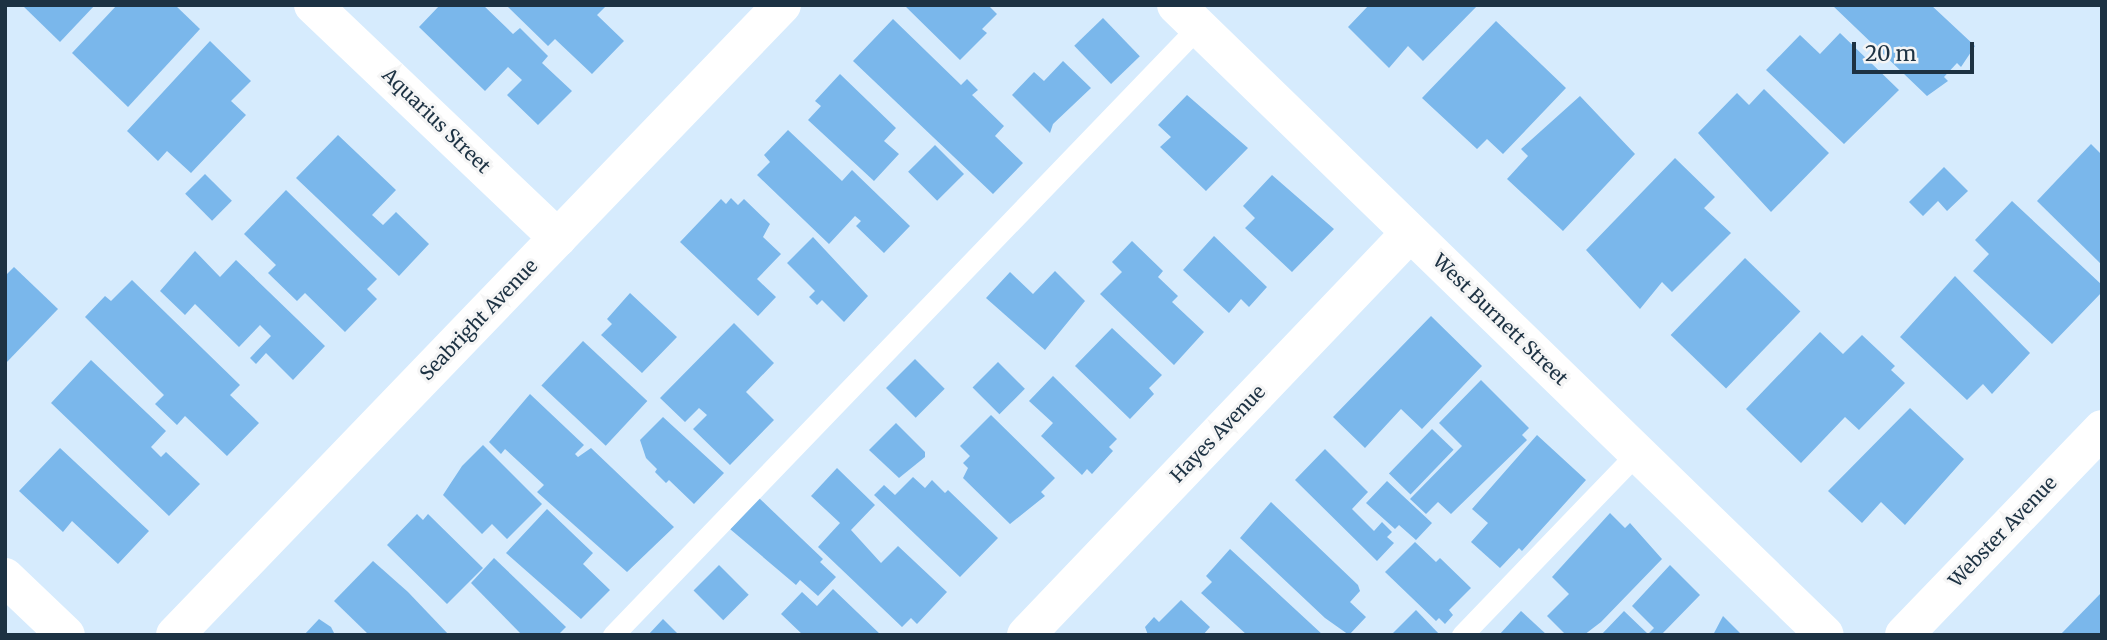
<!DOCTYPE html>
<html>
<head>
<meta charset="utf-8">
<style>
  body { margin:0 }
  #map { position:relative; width:2107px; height:640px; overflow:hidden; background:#d6ebfd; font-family:Merriweather,serif }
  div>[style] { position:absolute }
  .building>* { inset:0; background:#7ab7eb; transform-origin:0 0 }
  .service>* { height:21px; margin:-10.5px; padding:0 10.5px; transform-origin:10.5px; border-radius:10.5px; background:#fff }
  .minor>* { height:38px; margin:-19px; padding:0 19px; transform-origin:19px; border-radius:19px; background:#fff }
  span { translate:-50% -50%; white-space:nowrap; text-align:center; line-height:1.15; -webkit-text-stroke:6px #f5f5f5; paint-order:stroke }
  .street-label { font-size:19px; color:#1d3243 }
  .frame { position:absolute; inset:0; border:7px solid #1d3243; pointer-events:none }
  .scale { position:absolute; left:1852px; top:42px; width:122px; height:32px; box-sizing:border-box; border:4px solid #1d3243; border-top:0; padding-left:9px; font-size:21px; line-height:24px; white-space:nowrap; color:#1d3243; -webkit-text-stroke:5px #f5f5f5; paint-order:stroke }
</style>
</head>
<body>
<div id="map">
  <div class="building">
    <i style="clip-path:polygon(22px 5px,95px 5px,60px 42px)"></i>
    <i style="clip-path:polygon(117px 5px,175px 5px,200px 29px,128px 107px,72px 53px)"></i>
    <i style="clip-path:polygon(440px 5px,483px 5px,513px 34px,520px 28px,548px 56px,542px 63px,572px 91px,538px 125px,507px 95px,522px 80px,508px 67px,485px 91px,419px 27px)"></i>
    <i style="clip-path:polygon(506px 5px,607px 5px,597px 15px,624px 41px,592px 74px,555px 39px,548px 46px)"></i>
    <i style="clip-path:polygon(904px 5px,988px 5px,997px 14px,982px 29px,987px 33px,960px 60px)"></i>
    <i style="clip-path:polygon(1369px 5px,1478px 5px,1423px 61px,1408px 46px,1389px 68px,1348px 27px)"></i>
    <i style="clip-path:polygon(1832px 5px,1931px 5px,1975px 46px,1961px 67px,1957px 63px,1944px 77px,1948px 81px,1927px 96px)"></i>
    <i style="left:1103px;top:18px;width:53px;height:40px;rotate:46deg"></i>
    <i style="clip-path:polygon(893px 19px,961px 85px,967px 79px,978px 90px,972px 95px,1004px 126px,995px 136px,1023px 163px,993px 194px,853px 61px)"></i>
    <i style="clip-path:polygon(1496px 21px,1566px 88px,1503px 154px,1487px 139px,1477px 149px,1422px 98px)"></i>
    <i style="clip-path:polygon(1840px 33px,1899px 90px,1844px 144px,1766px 70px,1800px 35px,1820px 54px)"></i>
    <i style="clip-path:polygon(210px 41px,251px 81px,231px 101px,246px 115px,191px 173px,167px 151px,158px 161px,127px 131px)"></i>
    <i style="clip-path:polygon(1063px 61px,1091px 88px,1053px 124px,1050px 133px,1012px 95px,1034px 72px,1044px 81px)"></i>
    <i style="clip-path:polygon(840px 74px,896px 128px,884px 141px,899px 154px,874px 181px,808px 120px,821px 106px,815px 101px)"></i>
    <i style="clip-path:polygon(1764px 89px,1829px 153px,1771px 212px,1698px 133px,1737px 93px,1749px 105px)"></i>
    <i style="clip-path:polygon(1187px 95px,1248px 148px,1206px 191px,1160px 147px,1171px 137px,1158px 125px)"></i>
    <i style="clip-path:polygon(1580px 96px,1635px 154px,1563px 231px,1507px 179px,1528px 156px,1521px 149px)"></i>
    <i style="clip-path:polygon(788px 130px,842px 181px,852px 170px,910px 226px,884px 253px,856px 226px,861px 221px,855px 216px,829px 244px,757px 175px,770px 162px,764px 155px)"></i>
    <i style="clip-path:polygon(338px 135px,396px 190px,372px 215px,383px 225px,396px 212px,429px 244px,399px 276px,296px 178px)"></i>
    <i style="clip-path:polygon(2091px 144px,2102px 155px,2102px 265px,2037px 201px)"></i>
    <i style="left:935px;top:145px;width:41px;height:38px;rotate:45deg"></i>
    <i style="clip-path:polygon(1675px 158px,1715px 197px,1704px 208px,1731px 233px,1672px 292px,1662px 282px,1640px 309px,1586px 250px)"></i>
    <i style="clip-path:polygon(1944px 167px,1968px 191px,1947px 211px,1938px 201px,1923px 216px,1909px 202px)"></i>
    <i style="left:205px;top:174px;width:38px;height:28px;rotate:45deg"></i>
    <i style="clip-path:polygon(1272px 175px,1334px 229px,1292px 272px,1245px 228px,1255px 218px,1243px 206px)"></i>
    <i style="clip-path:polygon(286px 190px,377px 279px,367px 289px,377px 299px,345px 332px,305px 293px,297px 301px,268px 273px,276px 265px,244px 234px)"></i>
    <i style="clip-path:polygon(731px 198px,738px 205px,744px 199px,770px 224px,763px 237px,781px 254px,757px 279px,776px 297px,758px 316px,680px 242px,721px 199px,726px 204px)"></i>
    <i style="clip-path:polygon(2012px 201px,2102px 285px,2102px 292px,2052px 344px,1973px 271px,1989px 254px,1975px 240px)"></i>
    <i style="clip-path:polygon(1214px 236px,1267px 287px,1249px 307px,1241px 299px,1229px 313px,1183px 270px)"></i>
    <i style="clip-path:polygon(813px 237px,868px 296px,844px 322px,822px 300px,817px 305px,809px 297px,815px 291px,787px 263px)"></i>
    <i style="clip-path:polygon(1132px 241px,1163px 271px,1158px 277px,1178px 296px,1172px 302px,1204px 332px,1174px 365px,1100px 294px,1122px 272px,1112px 262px)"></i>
    <i style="clip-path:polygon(195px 251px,220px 277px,236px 260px,325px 346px,293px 380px,266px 353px,256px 364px,250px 358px,271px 336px,260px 325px,239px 347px,195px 304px,185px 315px,160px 291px)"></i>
    <i style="left:1745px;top:258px;width:77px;height:107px;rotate:44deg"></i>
    <i style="clip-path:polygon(14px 267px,58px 309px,5px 364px,5px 276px)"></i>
    <i style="clip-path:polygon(1055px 271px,1085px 301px,1045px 350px,986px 298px,1010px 272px,1033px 294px)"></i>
    <i style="clip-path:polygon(1955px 276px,2030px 353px,1992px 394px,1983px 384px,1967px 400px,1900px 337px)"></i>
    <i style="clip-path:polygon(132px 280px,240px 385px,230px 395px,259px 423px,227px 456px,185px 416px,177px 425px,155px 404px,164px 395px,85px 317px,105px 296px,111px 301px)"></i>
    <i style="clip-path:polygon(630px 293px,677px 337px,642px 373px,601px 335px,612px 324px,607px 319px)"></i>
    <i style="clip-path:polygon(1431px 316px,1482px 366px,1422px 429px,1401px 409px,1365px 448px,1333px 417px)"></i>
    <i style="clip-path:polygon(734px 323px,774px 363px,746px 392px,774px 420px,730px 465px,693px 429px,707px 415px,699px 408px,685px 422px,660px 398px)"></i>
    <i style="clip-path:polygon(1112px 328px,1162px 375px,1149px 388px,1154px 394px,1130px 419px,1075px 366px)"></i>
    <i style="clip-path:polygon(1820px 332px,1843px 354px,1862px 335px,1895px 366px,1891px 370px,1905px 383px,1859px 430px,1845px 417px,1801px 463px,1746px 409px)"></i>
    <i style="left:583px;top:341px;width:88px;height:61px;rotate:43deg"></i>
    <i style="left:915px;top:359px;width:42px;height:41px;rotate:45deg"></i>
    <i style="clip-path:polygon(91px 360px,166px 431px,151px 447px,161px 457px,166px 452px,200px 484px,169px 516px,51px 403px)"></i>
    <i style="left:998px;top:362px;width:38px;height:36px;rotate:45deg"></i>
    <i style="clip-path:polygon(1053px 376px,1117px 439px,1109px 447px,1113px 451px,1092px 474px,1087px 469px,1082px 475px,1041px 436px,1053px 423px,1029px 401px)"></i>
    <i style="clip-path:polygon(1481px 380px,1529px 428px,1522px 435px,1527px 440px,1451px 514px,1438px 502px,1426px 514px,1410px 499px,1462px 446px,1439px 423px)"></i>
    <i style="clip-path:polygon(530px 394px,584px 445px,575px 454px,578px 457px,591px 448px,674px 527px,627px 572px,537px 492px,544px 485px,505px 449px,501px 454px,489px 442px)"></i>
    <i style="clip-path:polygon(1910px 408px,1964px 459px,1905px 525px,1881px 502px,1862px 523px,1828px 491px)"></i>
    <i style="clip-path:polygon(991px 415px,1055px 478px,1041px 492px,1045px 496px,1010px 524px,963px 478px,968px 468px,963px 463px,970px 456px,960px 446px)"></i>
    <i style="clip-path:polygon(663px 417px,724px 473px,694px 504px,669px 480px,666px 483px,655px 472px,657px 469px,646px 458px,640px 440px)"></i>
    <i style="clip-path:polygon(896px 423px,925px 452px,925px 457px,899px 478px,869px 450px)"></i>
    <i style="left:1432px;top:429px;width:30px;height:62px;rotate:44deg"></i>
    <i style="clip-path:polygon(1537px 435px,1586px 480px,1522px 551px,1519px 548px,1500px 568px,1471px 542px,1488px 523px,1472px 509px)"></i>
    <i style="clip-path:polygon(483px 445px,542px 504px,507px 539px,492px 524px,482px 534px,443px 495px,462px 466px)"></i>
    <i style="clip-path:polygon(60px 448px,149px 531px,118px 564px,72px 521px,63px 532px,19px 491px)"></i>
    <i style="clip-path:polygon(1325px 449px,1368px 492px,1352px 509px,1374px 531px,1382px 522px,1392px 532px,1387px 537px,1394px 543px,1377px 561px,1295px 480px)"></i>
    <i style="clip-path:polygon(837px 468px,875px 505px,851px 530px,881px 563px,898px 546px,947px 592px,917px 624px,911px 618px,902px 627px,818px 547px,840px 523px,811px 496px)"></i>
    <i style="clip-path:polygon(913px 477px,925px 488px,932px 480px,945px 493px,948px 490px,998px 538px,960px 577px,874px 495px,884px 485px,895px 495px)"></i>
    <i style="clip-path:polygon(1387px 481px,1432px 523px,1416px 540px,1399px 525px,1395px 529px,1366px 503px)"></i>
    <i style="clip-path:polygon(759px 498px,823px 559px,820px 562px,836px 577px,818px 596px,800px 580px,796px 585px,730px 529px)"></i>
    <i style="clip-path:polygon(1271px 502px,1358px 585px,1360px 591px,1350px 602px,1366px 617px,1349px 635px,1325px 618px,1240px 538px)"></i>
    <i style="clip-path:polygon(547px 509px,593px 553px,583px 564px,610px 590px,581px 619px,506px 553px)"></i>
    <i style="clip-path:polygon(1610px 513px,1625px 528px,1630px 523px,1662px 559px,1601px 622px,1584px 635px,1566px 635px,1547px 616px,1569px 594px,1552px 577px)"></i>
    <i style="clip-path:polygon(417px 514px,423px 520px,428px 514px,483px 568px,447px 604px,387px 545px)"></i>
    <i style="clip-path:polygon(1415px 542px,1436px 562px,1440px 558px,1471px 588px,1449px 610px,1453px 615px,1445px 624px,1439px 618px,1436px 621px,1385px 572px)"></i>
    <i style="clip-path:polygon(1230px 549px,1323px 635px,1247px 635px,1201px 593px,1212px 582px,1206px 576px)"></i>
    <i style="clip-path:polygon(494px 558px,566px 627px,558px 635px,522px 635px,471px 583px)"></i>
    <i style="clip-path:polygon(373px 561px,408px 592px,449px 635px,369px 635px,334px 601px)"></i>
    <i style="left:719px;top:565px;width:42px;height:36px;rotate:45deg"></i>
    <i style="clip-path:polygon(1670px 565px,1700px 595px,1661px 635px,1601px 635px,1624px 611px,1648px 634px,1654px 628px,1632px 606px)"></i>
    <i style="clip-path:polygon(833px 589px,881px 635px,803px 635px,781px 614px,802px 592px,817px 606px)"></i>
    <i style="clip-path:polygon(2102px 592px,2102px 635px,2060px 635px)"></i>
    <i style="clip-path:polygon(1181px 600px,1210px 627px,1203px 635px,1148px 635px,1145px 627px,1154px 617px,1159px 622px)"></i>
    <i style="clip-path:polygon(1416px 610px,1440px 635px,1391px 635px)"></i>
    <i style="clip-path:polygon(1521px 611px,1547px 635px,1499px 635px)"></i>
    <i style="clip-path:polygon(1723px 616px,1742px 635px,1713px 635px)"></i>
    <i style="clip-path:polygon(319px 619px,331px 627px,335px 635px,304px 635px)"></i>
    <i style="clip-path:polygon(663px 619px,679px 635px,648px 635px)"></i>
  </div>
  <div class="service">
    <i style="left:613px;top:635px;width:844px;rotate:-46.1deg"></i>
    <i style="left:1462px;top:635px;width:252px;rotate:-46.1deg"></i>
  </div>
  <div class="minor">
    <i style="left:313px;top:5px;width:338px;rotate:43.6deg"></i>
    <i style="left:1176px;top:5px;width:904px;rotate:44.15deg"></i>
    <i style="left:5px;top:577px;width:84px;rotate:43.6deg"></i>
    <i style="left:175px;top:635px;width:875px;rotate:-46.07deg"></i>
    <i style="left:1026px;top:635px;width:556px;rotate:-46.31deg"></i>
    <i style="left:1904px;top:635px;width:286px;rotate:-46.1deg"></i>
  </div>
  <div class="street-label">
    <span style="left:436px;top:121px;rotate:44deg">Aquarius Street</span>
    <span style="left:479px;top:320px;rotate:-46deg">Seabright Avenue</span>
    <span style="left:1500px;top:320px;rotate:44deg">West Burnett Street</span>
    <span style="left:1218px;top:434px;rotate:-46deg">Hayes Avenue</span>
    <span style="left:2003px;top:532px;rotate:-46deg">Webster Avenue</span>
  </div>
  <div class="frame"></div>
  <div class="scale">20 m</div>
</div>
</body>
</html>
